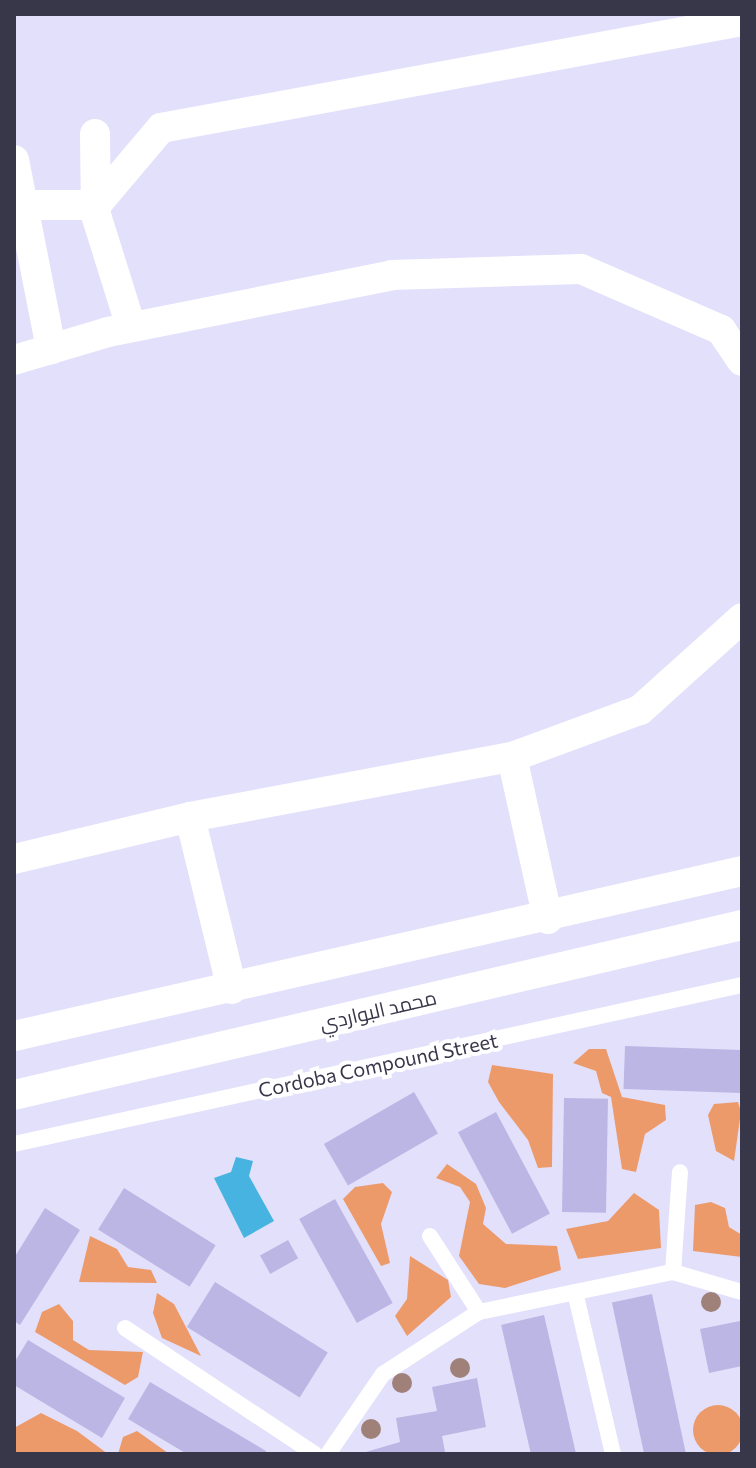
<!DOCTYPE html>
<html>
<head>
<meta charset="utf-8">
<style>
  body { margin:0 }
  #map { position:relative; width:756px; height:1468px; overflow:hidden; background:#e3e0fc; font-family:Commissioner,Cairo,sans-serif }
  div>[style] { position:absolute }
  .forest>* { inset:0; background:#ed9a6b }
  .round { border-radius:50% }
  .water>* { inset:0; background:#47b3e1 }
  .building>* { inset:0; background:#bbb6e4; transform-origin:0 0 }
  .lane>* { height:16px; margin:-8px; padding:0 8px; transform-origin:8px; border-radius:8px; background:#fff }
  .street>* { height:30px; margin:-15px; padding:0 15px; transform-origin:15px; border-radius:15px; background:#fff }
  .trees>* { width:20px; height:20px; margin:-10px; border-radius:50%; background:#9f817a }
  span { translate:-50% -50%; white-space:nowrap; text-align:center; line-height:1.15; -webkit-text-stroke:8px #fff; paint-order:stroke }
  .street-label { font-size:20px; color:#383649 }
  .frame { position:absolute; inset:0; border:16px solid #383649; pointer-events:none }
</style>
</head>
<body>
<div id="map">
  <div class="forest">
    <i style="clip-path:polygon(589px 1049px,606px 1049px,622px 1097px,665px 1105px,666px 1120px,645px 1134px,636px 1172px,622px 1169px,611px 1097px,602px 1093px,596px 1071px,573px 1063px)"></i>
    <i style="clip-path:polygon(492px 1065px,553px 1074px,552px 1167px,538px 1168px,528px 1140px,499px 1102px,488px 1082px)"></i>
    <i style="clip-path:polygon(738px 1102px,741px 1112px,734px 1161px,716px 1151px,708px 1115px,714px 1104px)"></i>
    <i style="clip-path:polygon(447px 1164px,476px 1184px,486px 1208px,483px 1224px,506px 1244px,557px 1246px,561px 1270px,505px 1288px,479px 1284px,459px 1256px,470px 1202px,460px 1187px,436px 1178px)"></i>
    <i style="clip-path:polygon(383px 1183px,392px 1192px,381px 1224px,390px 1263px,381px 1266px,343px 1199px,355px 1187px)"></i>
    <i style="clip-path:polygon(634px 1193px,659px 1210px,661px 1248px,578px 1259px,566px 1229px,608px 1221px)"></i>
    <i style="clip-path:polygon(711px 1202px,725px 1208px,729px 1227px,742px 1235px,742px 1257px,693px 1251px,695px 1205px)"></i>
    <i style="clip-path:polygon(90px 1236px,117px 1249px,128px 1267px,151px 1270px,157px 1283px,79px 1282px)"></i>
    <i style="clip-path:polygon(410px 1256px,448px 1280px,451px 1297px,407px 1336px,395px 1316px,407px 1299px)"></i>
    <i style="clip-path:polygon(157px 1293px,174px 1304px,201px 1356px,162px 1338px,153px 1313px)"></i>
    <i style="clip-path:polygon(59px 1304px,73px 1321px,73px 1340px,89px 1350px,143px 1352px,138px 1377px,125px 1385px,35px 1332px,42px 1312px)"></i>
    <i class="round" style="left:693px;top:1405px;width:50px;height:50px"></i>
    <i style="clip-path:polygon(41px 1413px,77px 1431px,108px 1454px,14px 1454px,14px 1428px)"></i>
    <i style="clip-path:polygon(137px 1431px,168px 1453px,169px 1454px,118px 1454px,123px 1437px)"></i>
  </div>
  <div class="water">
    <i style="clip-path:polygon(236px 1157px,253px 1161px,249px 1176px,274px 1221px,244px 1238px,214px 1178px,231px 1172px)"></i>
  </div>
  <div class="building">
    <i style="left:625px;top:1046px;width:117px;height:43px;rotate:2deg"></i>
    <i style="left:414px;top:1092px;width:48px;height:104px;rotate:60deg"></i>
    <i style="left:564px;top:1098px;width:44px;height:114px;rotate:1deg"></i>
    <i style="left:496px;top:1112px;width:115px;height:43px;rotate:62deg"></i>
    <i style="left:124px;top:1188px;width:108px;height:49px;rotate:32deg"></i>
    <i style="left:335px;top:1199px;width:119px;height:41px;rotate:61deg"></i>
    <i style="clip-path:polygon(45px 1208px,80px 1230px,20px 1325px,14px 1321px,14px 1258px)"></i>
    <i style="left:288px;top:1240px;width:21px;height:32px;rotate:61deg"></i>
    <i style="left:215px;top:1282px;width:133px;height:53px;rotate:32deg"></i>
    <i style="left:652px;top:1294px;width:164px;height:41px;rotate:78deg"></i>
    <i style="left:544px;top:1315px;width:143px;height:44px;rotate:77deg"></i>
    <i style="clip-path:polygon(740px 1321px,742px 1366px,709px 1373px,700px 1329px)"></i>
    <i style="clip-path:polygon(28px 1340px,125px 1398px,102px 1438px,14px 1385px,14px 1363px)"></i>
    <i style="clip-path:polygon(477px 1378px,486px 1427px,442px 1436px,445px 1452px,359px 1454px,400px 1442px,396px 1418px,437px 1411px,432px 1387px)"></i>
    <i style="clip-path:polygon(150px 1382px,266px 1451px,265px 1454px,187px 1454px,128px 1419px)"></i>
  </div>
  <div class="lane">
    <i style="left:14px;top:1144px;width:745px;rotate:-12.32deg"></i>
    <i style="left:430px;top:1236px;width:90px;rotate:57.2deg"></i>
    <i style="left:673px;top:1272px;width:100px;rotate:-86deg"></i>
    <i style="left:575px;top:1292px;width:166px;rotate:76.8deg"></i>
    <i style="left:125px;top:1328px;width:228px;rotate:33.6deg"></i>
    <i style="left:328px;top:1454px;width:97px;rotate:-55.5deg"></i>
    <i style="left:383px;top:1374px;width:114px;rotate:-32.9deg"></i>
    <i style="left:479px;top:1312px;width:198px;rotate:-11.7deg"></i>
    <i style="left:673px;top:1272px;width:72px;rotate:16.2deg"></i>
  </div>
  <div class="street">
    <i style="left:95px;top:134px;width:81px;rotate:89.3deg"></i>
    <i style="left:96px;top:215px;width:117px;rotate:72.6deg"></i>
    <i style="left:14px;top:160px;width:193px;rotate:78.9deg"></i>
    <i style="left:14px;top:205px;width:82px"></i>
    <i style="left:96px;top:205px;width:101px;rotate:-49.8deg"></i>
    <i style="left:161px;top:128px;width:591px;rotate:-10.43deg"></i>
    <i style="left:14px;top:360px;width:98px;rotate:-16.6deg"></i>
    <i style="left:108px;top:332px;width:290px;rotate:-11.3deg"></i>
    <i style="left:392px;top:275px;width:189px;rotate:-1.8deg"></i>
    <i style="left:581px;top:269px;width:153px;rotate:23.5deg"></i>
    <i style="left:721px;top:330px;width:37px;rotate:56deg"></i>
    <i style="left:512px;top:757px;width:166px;rotate:77.5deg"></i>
    <i style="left:190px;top:817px;width:177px;rotate:76.3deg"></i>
    <i style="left:14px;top:859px;width:181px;rotate:-13.4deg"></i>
    <i style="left:190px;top:817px;width:328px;rotate:-10.6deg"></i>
    <i style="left:512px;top:757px;width:136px;rotate:-20.2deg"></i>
    <i style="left:640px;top:710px;width:137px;rotate:-42deg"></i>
    <i style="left:14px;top:1036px;width:746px;rotate:-12.77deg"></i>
    <i style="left:14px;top:1095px;width:748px;rotate:-13.14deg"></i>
  </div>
  <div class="trees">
    <i style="left:711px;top:1302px"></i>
    <i style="left:460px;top:1368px"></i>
    <i style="left:402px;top:1383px"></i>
    <i style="left:371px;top:1429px"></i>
  </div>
  <div class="street-label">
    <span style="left:378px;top:1010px;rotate:-13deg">محمد البواردي</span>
    <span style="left:378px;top:1065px;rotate:-12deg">Cordoba Compound Street</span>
  </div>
  <div class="frame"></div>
</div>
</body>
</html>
